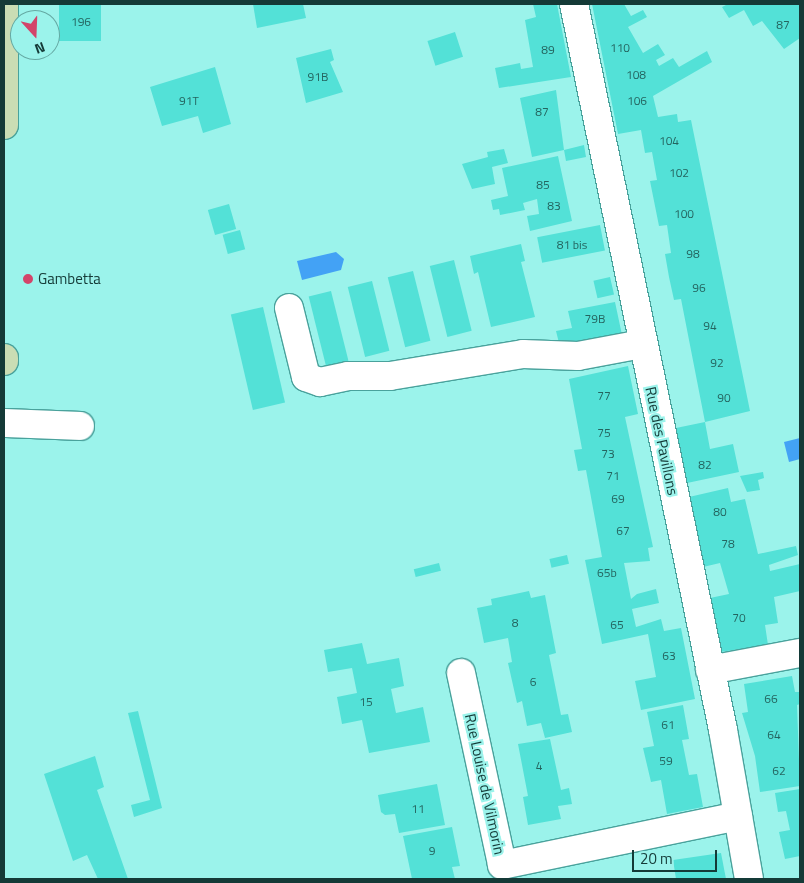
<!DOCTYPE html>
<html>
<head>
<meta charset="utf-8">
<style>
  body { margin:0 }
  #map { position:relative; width:804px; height:883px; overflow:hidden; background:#9bf3eb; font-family:"Titillium Web",sans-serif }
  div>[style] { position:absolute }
  .water>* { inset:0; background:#43a2f5 }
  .building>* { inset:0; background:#53e1d7; transform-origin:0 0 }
  .roads { filter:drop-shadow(1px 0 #49a29c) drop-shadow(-1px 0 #49a29c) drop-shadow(0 1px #49a29c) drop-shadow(0 -1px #49a29c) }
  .minor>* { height:28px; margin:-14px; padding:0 14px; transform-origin:14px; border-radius:14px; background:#fff }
  .major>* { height:28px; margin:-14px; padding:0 14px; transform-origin:14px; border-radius:14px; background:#caddb4 }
  .dots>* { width:14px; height:14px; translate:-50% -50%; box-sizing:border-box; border:2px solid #9bf3eb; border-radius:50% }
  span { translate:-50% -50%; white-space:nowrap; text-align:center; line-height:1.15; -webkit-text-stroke:4.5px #9bf3eb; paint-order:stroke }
  .number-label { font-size:12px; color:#24645f }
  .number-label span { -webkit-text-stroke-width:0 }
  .poi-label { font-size:15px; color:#143a37 }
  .left { translate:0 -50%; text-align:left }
  .street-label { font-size:15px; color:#143a37 }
  .frame { position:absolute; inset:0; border:5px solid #143a37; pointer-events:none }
  .north { position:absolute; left:10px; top:10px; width:50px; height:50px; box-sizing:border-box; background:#9bf3eb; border:1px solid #65a9a3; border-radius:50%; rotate:160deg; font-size:14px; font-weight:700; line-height:20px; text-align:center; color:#143a37 }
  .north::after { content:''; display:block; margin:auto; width:18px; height:22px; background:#d3446a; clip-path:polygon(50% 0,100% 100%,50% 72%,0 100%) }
  .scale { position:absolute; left:632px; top:850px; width:85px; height:22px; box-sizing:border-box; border:2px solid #143a37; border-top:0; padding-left:6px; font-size:15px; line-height:18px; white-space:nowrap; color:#143a37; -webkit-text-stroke:4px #9bf3eb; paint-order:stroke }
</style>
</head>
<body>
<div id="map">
  <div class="water">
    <i style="clip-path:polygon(336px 252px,344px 259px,341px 270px,302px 280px,297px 261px)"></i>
    <i style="clip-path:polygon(800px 438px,800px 459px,789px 462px,784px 442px)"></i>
  </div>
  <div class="building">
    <i style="left:59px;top:4px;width:42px;height:37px"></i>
    <i style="clip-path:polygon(253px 4px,303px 4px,306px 18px,257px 28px)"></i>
    <i style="clip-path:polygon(533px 4px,557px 4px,571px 77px,499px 88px,495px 68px,520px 63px,521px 69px,533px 67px,525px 20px,536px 17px)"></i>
    <i style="clip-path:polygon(592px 4px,624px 4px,631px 16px,643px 10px,647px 17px,628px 27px,643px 53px,658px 44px,665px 55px,656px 60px,659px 66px,673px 58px,679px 67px,707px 51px,712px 62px,653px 96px,658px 117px,677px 114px,678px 122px,691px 120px,750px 411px,705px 422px,681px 299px,674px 300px,669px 277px,665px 254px,671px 253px,667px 225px,659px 226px,650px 181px,657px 180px,652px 152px,645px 153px,641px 130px,618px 134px)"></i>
    <i style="clip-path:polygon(728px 4px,800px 4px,800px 38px,784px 49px,762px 21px,753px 26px,744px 10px,729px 18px,722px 7px)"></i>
    <i style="left:455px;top:32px;width:26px;height:29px;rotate:72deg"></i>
    <i style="clip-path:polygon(331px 49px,334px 60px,330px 62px,343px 92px,306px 103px,296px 58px)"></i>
    <i style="clip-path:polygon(215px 67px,231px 124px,203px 133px,198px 116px,162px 126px,150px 87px)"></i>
    <i style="clip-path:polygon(556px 90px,564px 150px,584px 145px,586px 157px,566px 161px,564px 150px,532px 157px,520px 98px)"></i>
    <i style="clip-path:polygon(504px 149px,508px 163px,492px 167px,495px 184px,472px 189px,462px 164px,488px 157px,487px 152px)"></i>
    <i style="clip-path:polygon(558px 156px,572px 221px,530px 231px,527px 216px,539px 214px,537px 199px,523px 203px,525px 210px,500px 215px,499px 209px,493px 210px,491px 200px,508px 196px,502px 168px)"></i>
    <i style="left:229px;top:204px;width:26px;height:22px;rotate:74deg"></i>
    <i style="left:600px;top:225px;width:26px;height:64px;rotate:79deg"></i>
    <i style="left:240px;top:230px;width:20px;height:18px;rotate:75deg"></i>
    <i style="clip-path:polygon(521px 244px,525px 261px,521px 262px,535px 317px,491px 327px,478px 272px,474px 274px,470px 256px)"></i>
    <i style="left:454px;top:260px;width:73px;height:25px;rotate:76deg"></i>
    <i style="left:413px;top:271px;width:72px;height:26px;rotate:76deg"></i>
    <i style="left:610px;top:277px;width:18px;height:17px;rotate:77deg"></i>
    <i style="left:372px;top:281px;width:72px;height:25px;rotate:76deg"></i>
    <i style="left:331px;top:291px;width:72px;height:23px;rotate:76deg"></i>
    <i style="clip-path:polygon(615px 302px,622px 335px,560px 347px,556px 331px,572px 328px,568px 311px)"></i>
    <i style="left:263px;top:307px;width:98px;height:33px;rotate:77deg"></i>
    <i style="clip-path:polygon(628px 366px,638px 414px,625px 417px,653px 547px,648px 548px,650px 561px,624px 563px,631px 599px,637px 594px,656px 589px,659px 603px,632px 609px,636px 627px,661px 619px,664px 631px,681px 628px,695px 699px,641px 710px,635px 681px,656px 677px,648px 634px,602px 644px,585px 560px,602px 557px,586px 470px,578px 471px,574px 450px,582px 449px,569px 379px)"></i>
    <i style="clip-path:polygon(705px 422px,710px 449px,733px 444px,739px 472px,687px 483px,676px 428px)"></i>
    <i style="clip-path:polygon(763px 472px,764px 478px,758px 480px,760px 490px,747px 492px,740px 476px)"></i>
    <i style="clip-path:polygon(728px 488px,731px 502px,745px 499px,758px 554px,796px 546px,798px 555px,769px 565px,770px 571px,800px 564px,800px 591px,774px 597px,778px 623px,765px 625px,768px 645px,720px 652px,710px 598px,729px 594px,720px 563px,703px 567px,689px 497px)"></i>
    <i style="left:567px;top:555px;width:9px;height:18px;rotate:77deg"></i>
    <i style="left:439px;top:563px;width:8px;height:26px;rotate:76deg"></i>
    <i style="clip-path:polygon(529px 591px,531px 598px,545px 595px,556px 653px,549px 655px,561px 715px,568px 714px,572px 732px,545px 738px,541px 723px,527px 726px,522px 701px,517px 703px,508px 663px,512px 662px,508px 638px,484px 643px,477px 608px,492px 605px,491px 599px)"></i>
    <i style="clip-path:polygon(362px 643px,367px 664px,399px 658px,404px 686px,391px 689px,396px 713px,423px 707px,430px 742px,369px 753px,362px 720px,342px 724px,337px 697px,357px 693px,352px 668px,328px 672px,324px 650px)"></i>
    <i style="clip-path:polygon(792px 676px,795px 692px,800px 692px,800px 704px,797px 705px,800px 786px,760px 792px,755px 756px,742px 713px,748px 712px,744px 684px)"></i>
    <i style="clip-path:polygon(683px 705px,689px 739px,682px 740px,689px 775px,697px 774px,703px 807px,667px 814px,661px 780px,651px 782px,643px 748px,654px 746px,647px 712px)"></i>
    <i style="clip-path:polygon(138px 711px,162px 808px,134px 817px,131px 805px,150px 800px,128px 713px)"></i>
    <i style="clip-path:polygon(550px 739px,561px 790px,569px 788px,572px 804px,558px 806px,561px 819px,528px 825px,523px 797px,528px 796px,518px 744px)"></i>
    <i style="clip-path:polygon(95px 756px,104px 787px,97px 790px,128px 879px,98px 879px,87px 855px,73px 861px,44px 774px)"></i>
    <i style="clip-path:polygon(437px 784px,445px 825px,399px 833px,395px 814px,385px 815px,381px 812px,378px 795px)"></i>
    <i style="clip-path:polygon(800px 789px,800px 856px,785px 859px,779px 832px,790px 830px,786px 811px,778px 812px,775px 793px)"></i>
    <i style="clip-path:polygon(452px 827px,460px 866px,452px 867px,455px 879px,412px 879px,403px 836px)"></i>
    <i style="clip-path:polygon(721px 853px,726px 879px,676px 879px,673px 860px)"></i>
  </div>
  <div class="roads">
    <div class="minor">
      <i style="left:574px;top:4px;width:741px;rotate:78.4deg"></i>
      <i style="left:723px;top:730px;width:151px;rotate:80.1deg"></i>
      <i style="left:289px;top:308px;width:71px;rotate:76.2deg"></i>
      <i style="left:306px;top:377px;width:15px;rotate:20deg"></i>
      <i style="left:320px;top:382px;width:29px;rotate:-12deg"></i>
      <i style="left:348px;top:376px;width:42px"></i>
      <i style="left:390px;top:376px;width:135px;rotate:-9.4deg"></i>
      <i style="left:523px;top:354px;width:55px;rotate:2.1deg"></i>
      <i style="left:578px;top:356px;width:65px;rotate:-10.6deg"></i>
      <i style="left:4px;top:423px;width:76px;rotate:2.3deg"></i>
      <i style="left:710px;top:670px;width:92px;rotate:-10.7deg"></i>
      <i style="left:461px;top:673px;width:196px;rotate:77.9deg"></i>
      <i style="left:502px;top:865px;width:241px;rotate:-11.7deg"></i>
    </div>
    <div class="major">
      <i style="left:4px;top:125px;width:121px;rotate:-90deg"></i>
      <i style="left:4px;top:358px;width:3px;rotate:90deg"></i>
    </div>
  </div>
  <div class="dots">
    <i style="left:28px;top:279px;background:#d3446a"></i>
  </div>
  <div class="number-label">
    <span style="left:81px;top:22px">196</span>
    <span style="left:783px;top:25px">87</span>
    <span style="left:620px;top:48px">110</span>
    <span style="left:548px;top:50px">89</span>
    <span style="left:636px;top:75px">108</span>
    <span style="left:318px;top:77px">91B</span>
    <span style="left:189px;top:101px">91T</span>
    <span style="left:637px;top:101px">106</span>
    <span style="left:542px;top:112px">87</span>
    <span style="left:669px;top:141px">104</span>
    <span style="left:679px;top:173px">102</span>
    <span style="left:543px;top:185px">85</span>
    <span style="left:554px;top:206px">83</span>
    <span style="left:684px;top:214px">100</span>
    <span style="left:572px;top:245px">81 bis</span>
    <span style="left:693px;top:254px">98</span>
    <span style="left:699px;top:288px">96</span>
    <span style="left:595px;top:319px">79B</span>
    <span style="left:710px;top:326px">94</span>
    <span style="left:717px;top:363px">92</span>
    <span style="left:604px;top:396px">77</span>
    <span style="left:724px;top:398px">90</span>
    <span style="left:604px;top:433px">75</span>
    <span style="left:608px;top:454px">73</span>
    <span style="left:705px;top:465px">82</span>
    <span style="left:613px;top:476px">71</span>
    <span style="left:618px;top:499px">69</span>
    <span style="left:720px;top:512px">80</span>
    <span style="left:623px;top:531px">67</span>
    <span style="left:728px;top:544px">78</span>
    <span style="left:607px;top:573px">65b</span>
    <span style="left:739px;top:618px">70</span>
    <span style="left:515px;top:623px">8</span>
    <span style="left:617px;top:625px">65</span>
    <span style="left:669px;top:656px">63</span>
    <span style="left:533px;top:682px">6</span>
    <span style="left:771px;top:699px">66</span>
    <span style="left:366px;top:702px">15</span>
    <span style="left:668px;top:725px">61</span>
    <span style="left:774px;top:735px">64</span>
    <span style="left:666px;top:761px">59</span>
    <span style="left:539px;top:766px">4</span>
    <span style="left:779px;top:771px">62</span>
    <span style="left:418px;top:809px">11</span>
    <span style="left:432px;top:851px">9</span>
  </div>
  <div class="poi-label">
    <span class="left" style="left:38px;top:279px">Gambetta</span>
  </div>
  <div class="street-label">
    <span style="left:662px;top:441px;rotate:78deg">Rue des Pavillons</span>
    <span style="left:485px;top:784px;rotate:78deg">Rue Louise de Vilmorin</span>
  </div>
  <div class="frame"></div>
  <div class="north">N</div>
  <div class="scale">20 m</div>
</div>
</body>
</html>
